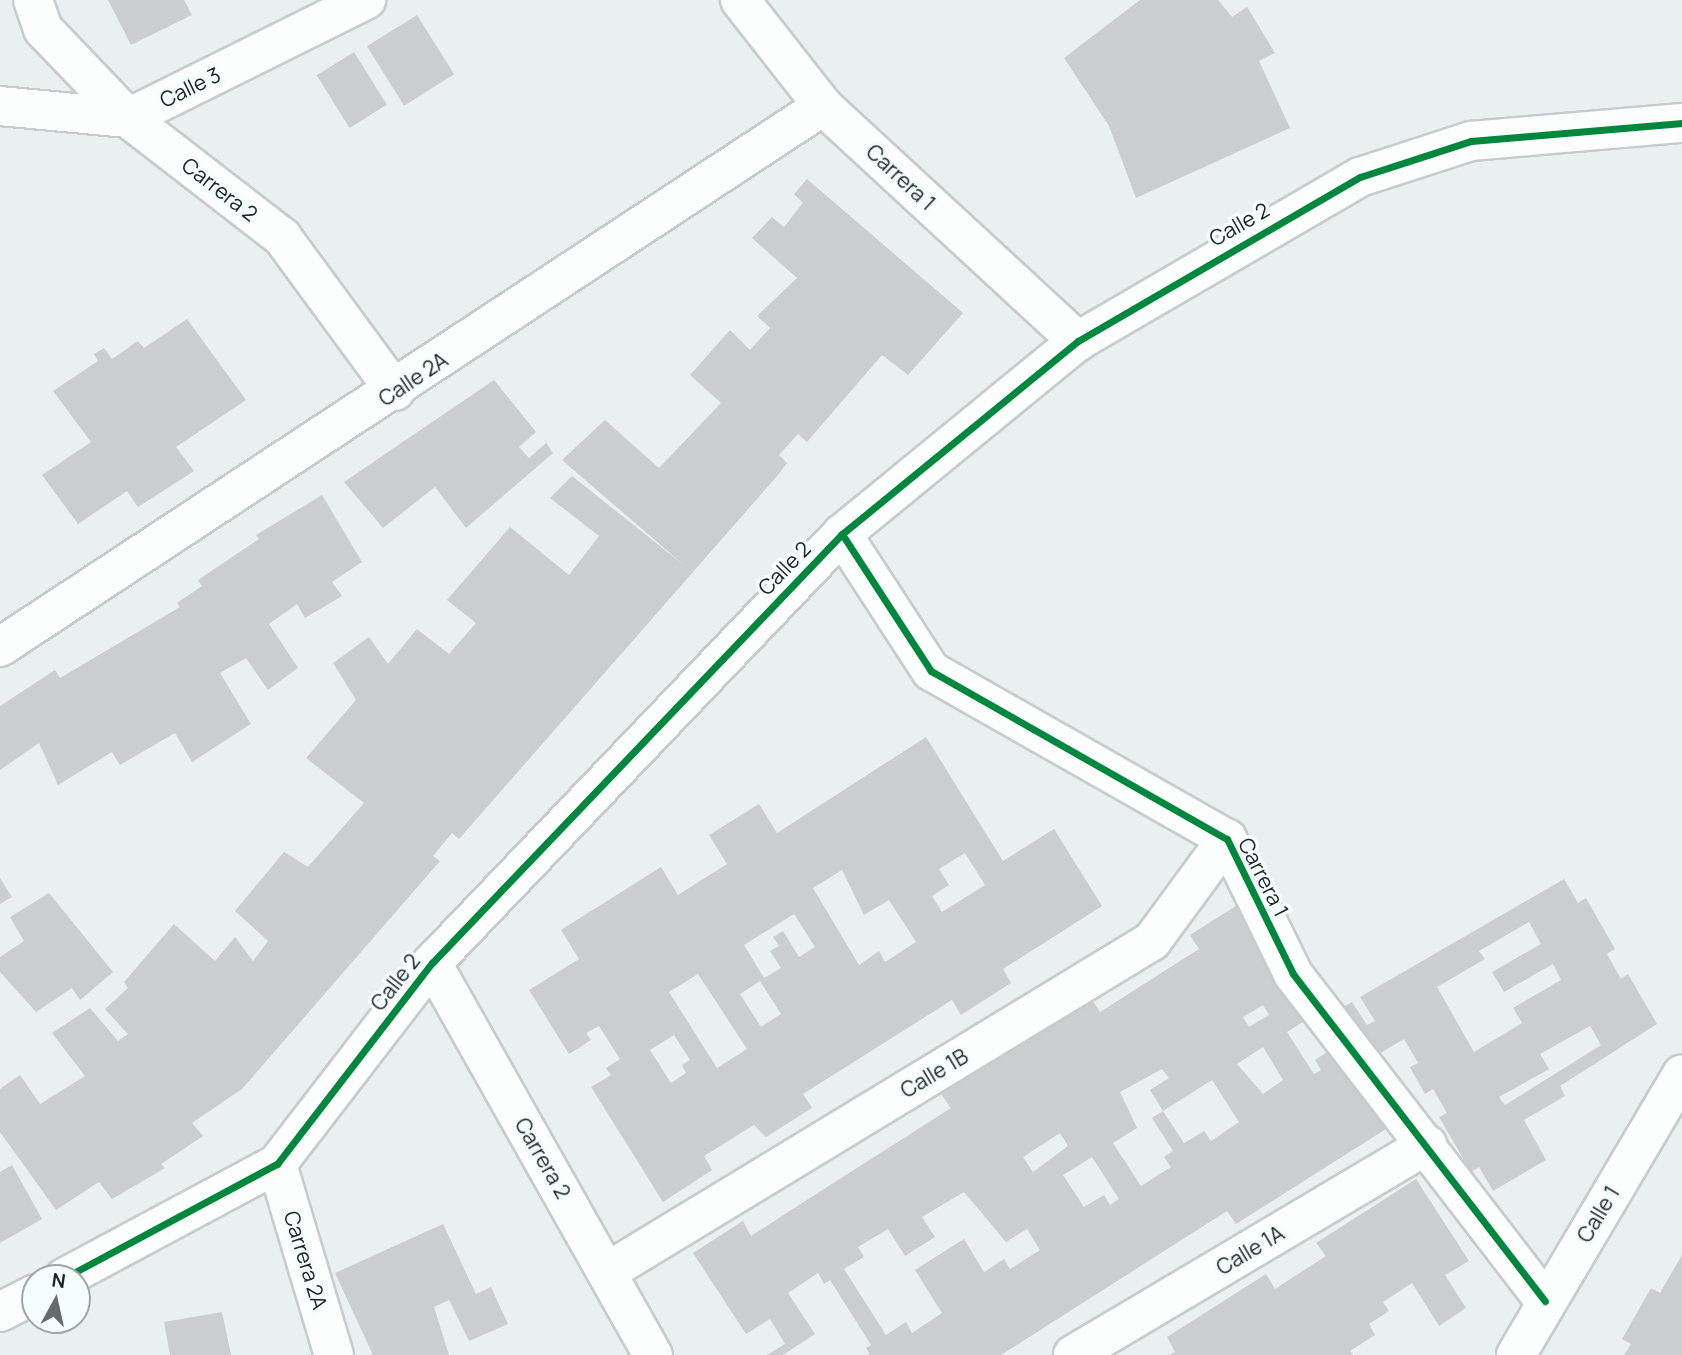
<!DOCTYPE html>
<html>
<head>
<meta charset="utf-8">
<style>
  body { margin:0 }
  #map { position:relative; width:1682px; height:1355px; overflow:hidden; background:#eaefef; font-family:Manrope,sans-serif }
  div>[style] { position:absolute }
  .building>* { inset:0; background:#cacece; transform-origin:0 0 }
  .roads { filter:drop-shadow(2px 0 #c7cbcb) drop-shadow(-2px 0 #c7cbcb) drop-shadow(0 2px #c7cbcb) drop-shadow(0 -2px #c7cbcb) }
  .minor>* { height:38px; margin:-19px; padding:0 19px; transform-origin:19px; border-radius:19px; background:#fcfdfd }
  .cycleway>* { height:7px; margin:-3.5px; padding:0 3.5px; transform-origin:3.5px; border-radius:3.5px; background:#00873e }
  span { translate:-50% -50%; white-space:nowrap; text-align:center; line-height:1.15; -webkit-text-stroke:7px #f5feff; paint-order:stroke }
  .street-label { font-size:21px; color:#202323 }
  .north { position:absolute; left:21px; top:1264px; width:70px; height:70px; box-sizing:border-box; background:#f5feff; border:2px solid #a0a6a7; border-radius:50%; rotate:8deg; font-size:19px; font-weight:700; line-height:28px; text-align:center; color:#202323 }
  .north::after { content:''; display:block; margin:auto; width:24px; height:32px; background:#676a6a; clip-path:polygon(50% 0,100% 100%,50% 72%,0 100%) }
</style>
</head>
<body>
<div id="map">
  <div class="building">
    <i style="clip-path:polygon(108px 0,184px 0,192px 15px,131px 45px)"></i>
    <i style="clip-path:polygon(1140px 0,1218px 0,1232px 17px,1247px 7px,1275px 53px,1259px 61px,1290px 128px,1136px 198px,1109px 126px,1064px 58px)"></i>
    <i style="left:417px;top:15px;width:70px;height:59px;rotate:58deg"></i>
    <i style="left:354px;top:52px;width:62px;height:44px;rotate:58deg"></i>
    <i style="clip-path:polygon(807px 179px,963px 313px,908px 375px,882px 355px,807px 442px,798px 434px,779px 455px,787px 463px,778px 475px,459px 839px,452px 833px,433px 856px,440px 861px,242px 1089px,192px 1123px,203px 1136px,161px 1164px,165px 1168px,112px 1199px,99px 1182px,56px 1210px,0 1132px,0 1089px,20px 1075px,40px 1104px,85px 1076px,52px 1033px,90px 1008px,118px 1041px,128px 1034px,105px 1009px,128px 988px,124px 982px,174px 924px,215px 961px,235px 937px,253px 961px,268px 941px,235px 911px,284px 852px,308px 867px,364px 803px,306px 758px,356px 700px,333px 663px,369px 637px,388px 664px,417px 629px,449px 654px,476px 623px,447px 600px,510px 527px,569px 575px,599px 536px,550px 498px,572px 476px,685px 566px,562px 460px,605px 420px,659px 468px,721px 403px,690px 375px,730px 330px,750px 350px,770px 328px,757px 316px,797px 278px,752px 238px,772px 217px,784px 227px,803px 203px,794px 194px)"></i>
    <i style="clip-path:polygon(187px 319px,246px 400px,176px 447px,194px 471px,138px 507px,127px 491px,78px 524px,42px 475px,91px 442px,53px 391px,98px 361px,94px 354px,104px 348px,112px 359px,138px 341px,144px 348px)"></i>
    <i style="clip-path:polygon(494px 380px,536px 432px,519px 447px,529px 458px,546px 443px,553px 453px,466px 528px,435px 487px,383px 528px,344px 482px)"></i>
    <i style="clip-path:polygon(322px 495px,362px 562px,332px 582px,342px 596px,305px 618px,297px 604px,269px 624px,298px 668px,268px 690px,246px 658px,220px 673px,251px 724px,192px 762px,175px 733px,120px 765px,112px 752px,58px 785px,39px 743px,0 770px,0 706px,55px 670px,60px 678px,180px 607px,177px 603px,202px 586px,198px 580px,259px 539px,256px 535px)"></i>
    <i style="clip-path:polygon(evenodd,926px 737px,1003px 861px,1054px 829px,1102px 906px,1003px 969px,1011px 983px,961px 1015px,952px 1000px,803px 1094px,812px 1108px,766px 1137px,754px 1125px,704px 1156px,712px 1170px,663px 1202px,591px 1087px,611px 1075px,606px 1068px,620px 1059px,599px 1026px,586px 1033px,591px 1040px,569px 1054px,529px 990px,579px 959px,561px 930px,661px 867px,678px 895px,727px 864px,709px 835px,759px 804px,777px 833px,926px 737px,965px 853px,985px 885px,942px 912px,932px 896px,949px 885px,939px 869px,965px 853px,926px 737px,842px 870px,864px 915px,889px 900px,916px 942px,885px 962px,879px 951px,859px 965px,813px 888px,842px 870px,926px 737px,794px 914px,815px 947px,799px 957px,783px 931px,773px 937px,779px 946px,770px 951px,781px 968px,764px 978px,744px 945px,794px 914px,926px 737px,698px 974px,747px 1049px,717px 1068px,669px 992px,698px 974px,926px 737px,760px 981px,781px 1014px,761px 1027px,740px 994px,760px 981px,926px 737px,674px 1035px,690px 1060px,682px 1065px,686px 1073px,671px 1083px,650px 1050px,674px 1035px)"></i>
    <i style="clip-path:polygon(0 878px,12px 897px,0 904px)"></i>
    <i style="clip-path:polygon(evenodd,1564px 879px,1578px 903px,1586px 898px,1615px 949px,1607px 954px,1621px 979px,1628px 974px,1657px 1024px,1560px 1086px,1565px 1096px,1524px 1120px,1546px 1160px,1493px 1191px,1479px 1167px,1471px 1172px,1439px 1117px,1447px 1113px,1433px 1089px,1425px 1094px,1413px 1073px,1410px 1067px,1418px 1063px,1404px 1039px,1369px 1060px,1338px 1010px,1352px 1002px,1367px 1025px,1375px 1021px,1360px 997px,1564px 879px,1529px 922px,1541px 944px,1492px 972px,1504px 992px,1553px 964px,1561px 980px,1513px 1008px,1522px 1023px,1474px 1052px,1437px 987px,1485px 959px,1479px 951px,1529px 922px,1564px 879px,1590px 1026px,1601px 1045px,1505px 1105px,1499px 1097px,1549px 1069px,1540px 1054px,1590px 1026px)"></i>
    <i style="clip-path:polygon(49px 893px,113px 972px,80px 1000px,72px 988px,36px 1012px,0 972px,0 957px,24px 941px,10px 917px)"></i>
    <i style="clip-path:polygon(evenodd,1239px 904px,1312px 1016px,1287px 1032px,1314px 1074px,1321px 1070px,1315px 1060px,1333px 1048px,1386px 1129px,1236px 1224px,1227px 1211px,1001px 1355px,870px 1355px,866px 1348px,871px 1345px,830px 1280px,824px 1284px,818px 1273px,788px 1293px,815px 1334px,783px 1355px,767px 1355px,785px 1344px,770px 1319px,746px 1334px,693px 1253px,743px 1221px,751px 1236px,802px 1203px,951px 1108px,941px 1094px,1091px 998px,1100px 1012px,1199px 949px,1190px 935px,1239px 904px,1263px 1005px,1269px 1015px,1249px 1027px,1243px 1017px,1263px 1005px,1239px 904px,1263px 1047px,1283px 1080px,1263px 1094px,1237px 1064px,1263px 1047px,1239px 904px,1162px 1069px,1169px 1078px,1150px 1090px,1163px 1111px,1212px 1080px,1239px 1122px,1211px 1141px,1204px 1131px,1184px 1143px,1163px 1111px,1152px 1118px,1173px 1151px,1164px 1157px,1171px 1167px,1141px 1186px,1113px 1143px,1137px 1128px,1120px 1092px,1162px 1069px,1239px 904px,1060px 1133px,1068px 1146px,1033px 1172px,1023px 1157px,1060px 1133px,1239px 904px,1092px 1157px,1119px 1199px,1110px 1205px,1104px 1195px,1084px 1207px,1063px 1175px,1092px 1157px,1239px 904px,964px 1192px,1006px 1242px,1027px 1229px,1040px 1250px,1010px 1269px,1004px 1259px,984px 1272px,964px 1239px,915px 1270px,942px 1313px,912px 1333px,906px 1322px,886px 1335px,844px 1269px,864px 1257px,858px 1247px,888px 1229px,905px 1256px,935px 1237px,922px 1217px,964px 1192px)"></i>
    <i style="clip-path:polygon(12px 1165px,42px 1219px,0 1243px,0 1172px)"></i>
    <i style="clip-path:polygon(1416px 1179px,1469px 1261px,1445px 1275px,1466px 1308px,1439px 1326px,1412px 1283px,1383px 1302px,1389px 1311px,1369px 1324px,1375px 1335px,1350px 1351px,1353px 1355px,1170px 1355px,1175px 1352px,1167px 1337px,1266px 1274px,1275px 1289px,1326px 1256px,1316px 1243px)"></i>
    <i style="clip-path:polygon(443px 1224px,476px 1294px,491px 1287px,508px 1324px,469px 1341px,449px 1300px,434px 1307px,449px 1355px,373px 1355px,335px 1273px)"></i>
    <i style="clip-path:polygon(1682px 1255px,1682px 1355px,1624px 1355px,1631px 1344px,1622px 1339px,1651px 1288px,1660px 1293px)"></i>
    <i style="clip-path:polygon(222px 1312px,231px 1355px,170px 1355px,164px 1322px)"></i>
  </div>
  <div class="roads">
    <div class="minor">
      <i style="left:33px;top:0;width:31px;rotate:71deg"></i>
      <i style="left:43px;top:29px;width:123px;rotate:46.3deg"></i>
      <i style="left:128px;top:118px;width:195px;rotate:37.7deg"></i>
      <i style="left:282px;top:237px;width:191px;rotate:53.7deg"></i>
      <i style="left:740px;top:0;width:135px;rotate:51.9deg"></i>
      <i style="left:823px;top:106px;width:347px;rotate:42.7deg"></i>
      <i style="left:0;top:106px;width:129px;rotate:5.4deg"></i>
      <i style="left:128px;top:118px;width:266px;rotate:-26.4deg"></i>
      <i style="left:842px;top:534px;width:163px;rotate:57deg"></i>
      <i style="left:931px;top:671px;width:340px;rotate:29.6deg"></i>
      <i style="left:1227px;top:839px;width:150px;rotate:63.9deg"></i>
      <i style="left:1293px;top:974px;width:413px;rotate:52.4deg"></i>
      <i style="left:0;top:647px;width:985px;rotate:-33.32deg"></i>
      <i style="left:432px;top:963px;width:450px;rotate:60.6deg"></i>
      <i style="left:277px;top:1164px;width:199px;rotate:73.4deg"></i>
      <i style="left:607px;top:1272px;width:638px;rotate:-31.27deg"></i>
      <i style="left:1152px;top:941px;width:127px;rotate:-53.7deg"></i>
      <i style="left:64px;top:1278px;width:242px;rotate:-28.2deg"></i>
      <i style="left:277px;top:1164px;width:254px;rotate:-52.4deg"></i>
      <i style="left:432px;top:963px;width:593px;rotate:-46.3deg"></i>
      <i style="left:842px;top:534px;width:305px;rotate:-39.3deg"></i>
      <i style="left:1078px;top:341px;width:326px;rotate:-30.2deg"></i>
      <i style="left:1360px;top:177px;width:117px;rotate:-18deg"></i>
      <i style="left:1471px;top:141px;width:212px;rotate:-4.9deg"></i>
      <i style="left:0;top:1312px;width:39px;rotate:-27deg"></i>
      <i style="left:1073px;top:1355px;width:412px;rotate:-30.7deg"></i>
      <i style="left:1516px;top:1355px;width:326px;rotate:-59.4deg"></i>
    </div>
  </div>
  <div class="cycleway">
    <i style="left:842px;top:534px;width:163px;rotate:57deg"></i>
    <i style="left:931px;top:671px;width:340px;rotate:29.6deg"></i>
    <i style="left:1227px;top:839px;width:150px;rotate:63.9deg"></i>
    <i style="left:1293px;top:974px;width:413px;rotate:52.4deg"></i>
    <i style="left:64px;top:1278px;width:242px;rotate:-28.2deg"></i>
    <i style="left:277px;top:1164px;width:254px;rotate:-52.4deg"></i>
    <i style="left:432px;top:963px;width:593px;rotate:-46.3deg"></i>
    <i style="left:842px;top:534px;width:305px;rotate:-39.3deg"></i>
    <i style="left:1078px;top:341px;width:326px;rotate:-30.2deg"></i>
    <i style="left:1360px;top:177px;width:117px;rotate:-18deg"></i>
    <i style="left:1471px;top:141px;width:212px;rotate:-4.9deg"></i>
  </div>
  <div class="street-label">
    <span style="left:190px;top:87px;rotate:-26deg">Calle 3</span>
    <span style="left:901px;top:177px;rotate:43deg">Carrera 1</span>
    <span style="left:220px;top:189px;rotate:38deg">Carrera 2</span>
    <span style="left:1239px;top:224px;rotate:-30deg">Calle 2</span>
    <span style="left:413px;top:379px;rotate:-34deg">Calle 2A</span>
    <span style="left:784px;top:568px;rotate:-46deg">Calle 2</span>
    <span style="left:1264px;top:877px;rotate:63deg">Carrera 1</span>
    <span style="left:395px;top:982px;rotate:-52deg">Calle 2</span>
    <span style="left:934px;top:1073px;rotate:-31deg">Calle 1B</span>
    <span style="left:543px;top:1158px;rotate:60deg">Carrera 2</span>
    <span style="left:1598px;top:1214px;rotate:-59deg">Calle 1</span>
    <span style="left:1250px;top:1250px;rotate:-31deg">Calle 1A</span>
    <span style="left:306px;top:1260px;rotate:73deg">Carrera 2A</span>
  </div>
  <div class="north">N</div>
</div>
</body>
</html>
